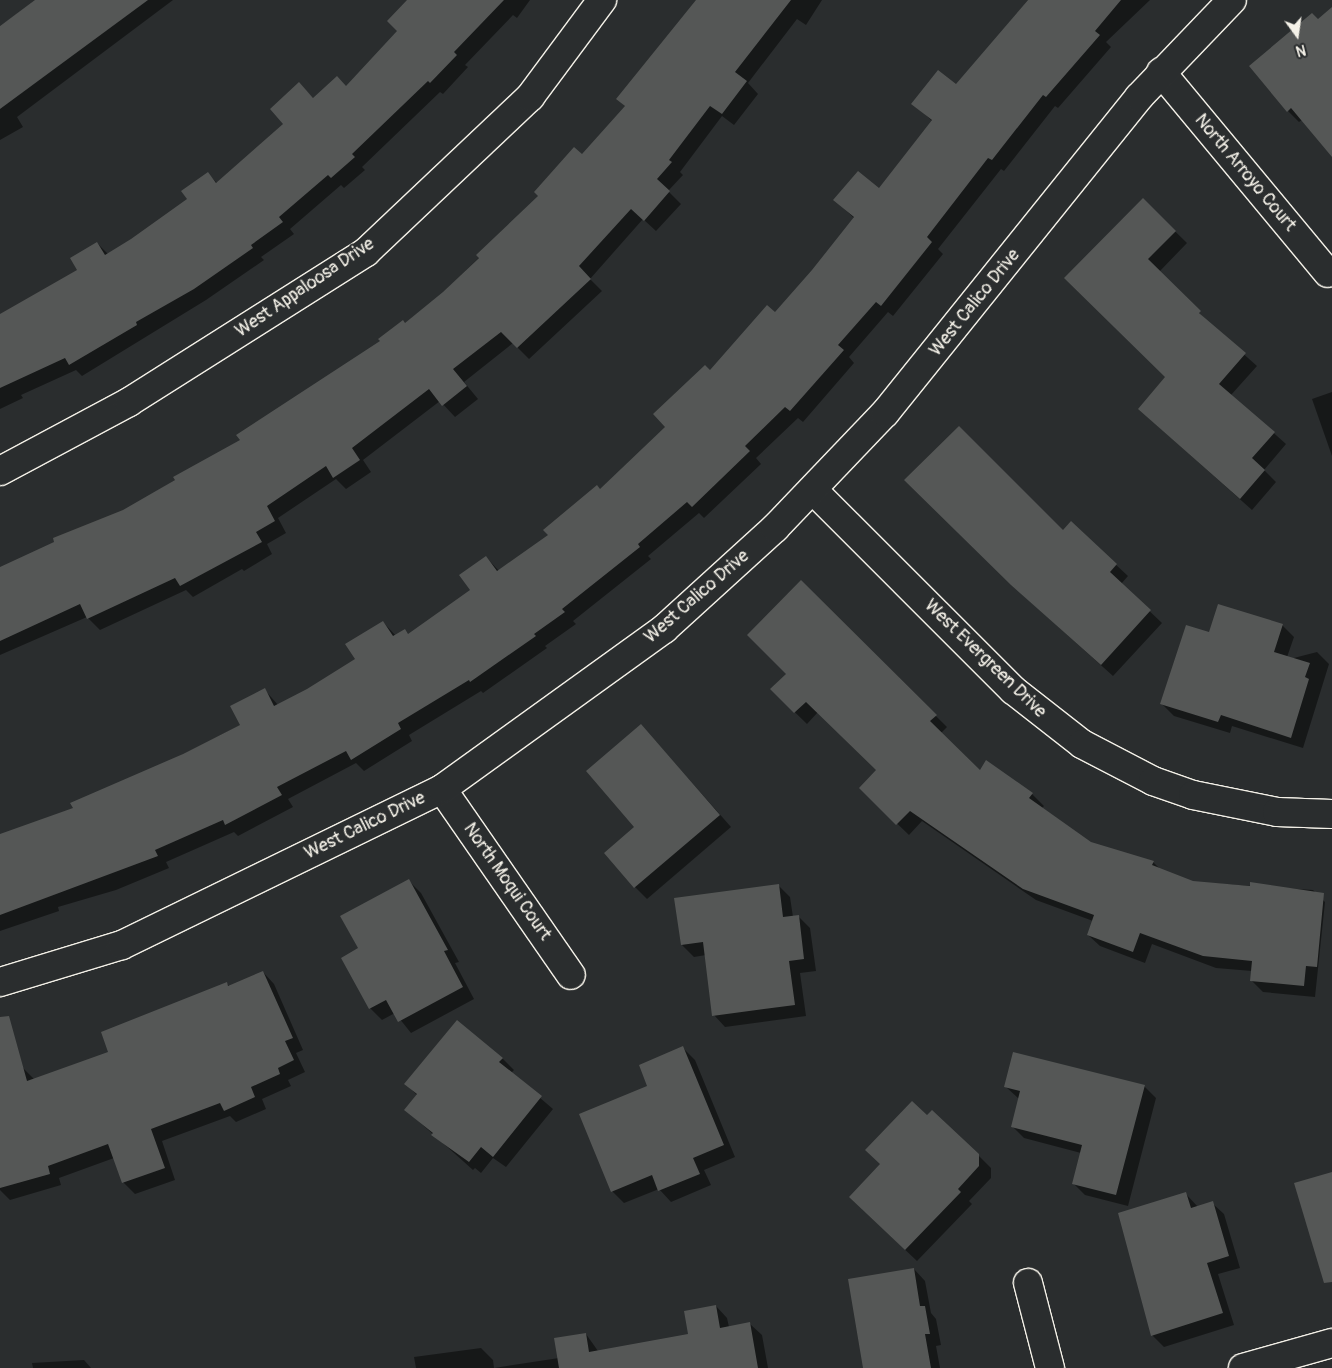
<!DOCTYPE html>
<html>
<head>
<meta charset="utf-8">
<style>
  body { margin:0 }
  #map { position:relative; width:1332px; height:1368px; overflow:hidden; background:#2a2d2e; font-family:Pangolin,sans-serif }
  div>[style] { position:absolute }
  .shadow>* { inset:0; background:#0007 }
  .building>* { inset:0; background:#555756 }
  .roads { filter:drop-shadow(1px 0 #f4f1e8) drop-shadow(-1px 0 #f4f1e8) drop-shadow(0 1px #f4f1e8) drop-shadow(0 -1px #f4f1e8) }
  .minor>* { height:28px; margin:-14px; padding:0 14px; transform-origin:14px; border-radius:14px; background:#2a2d2e }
  .tertiary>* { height:28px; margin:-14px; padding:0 14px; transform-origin:14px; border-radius:14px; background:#2a2d2e }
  span { translate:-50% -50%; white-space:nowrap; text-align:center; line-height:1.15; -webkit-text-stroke:4px #2a2d2e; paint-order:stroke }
  .street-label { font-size:18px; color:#f4f1e8 }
  .north { position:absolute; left:1272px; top:10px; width:50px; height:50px; -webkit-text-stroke:4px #2a2d2e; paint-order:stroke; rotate:166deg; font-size:14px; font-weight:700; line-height:20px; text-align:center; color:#f4f1e8 }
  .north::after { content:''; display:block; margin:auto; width:18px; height:22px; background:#f4f1e8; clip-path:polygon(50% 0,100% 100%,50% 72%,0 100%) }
</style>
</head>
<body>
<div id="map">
  <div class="shadow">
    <i style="clip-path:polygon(37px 0,173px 0,17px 117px,23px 127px,0 140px,0 26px)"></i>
    <i style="clip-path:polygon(409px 0,530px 0,517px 18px,513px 15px,465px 65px,468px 67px,443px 94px,440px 92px,362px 167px,365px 170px,344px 188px,341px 185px,290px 229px,294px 234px,261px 257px,264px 260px,206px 300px,82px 376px,76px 370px,21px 395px,23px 398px,0 409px,0 317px,79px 271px,97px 243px,108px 254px,132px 240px,189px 200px,208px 174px,217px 183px,285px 124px,299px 84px,314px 99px,346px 87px,399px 31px)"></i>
    <i style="clip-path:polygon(697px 0,822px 0,806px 25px,797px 19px,748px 83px,758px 94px,734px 125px,722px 116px,680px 172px,683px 175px,668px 191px,681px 204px,656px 231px,643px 219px,590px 279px,602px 291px,529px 359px,513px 343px,464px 382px,478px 399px,455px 417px,440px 401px,363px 460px,371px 472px,346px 489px,336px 479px,278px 518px,286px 533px,267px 544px,272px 554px,244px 571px,242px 569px,193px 597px,186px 590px,100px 630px,87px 617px,0 655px,0 568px,124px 511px,241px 440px,382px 342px,443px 293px,582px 156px,626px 107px,618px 99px)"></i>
    <i style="clip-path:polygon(1028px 0,1150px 0,1106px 42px,1111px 47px,1058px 108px,1055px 106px,1004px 171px,1001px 169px,938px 249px,943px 254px,893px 316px,888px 312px,849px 357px,854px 363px,803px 422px,798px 418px,756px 458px,761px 464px,704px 518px,699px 513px,648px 556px,651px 559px,573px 621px,576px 624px,545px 646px,547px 648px,483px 693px,481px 691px,409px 735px,412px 741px,364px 771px,356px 763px,288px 799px,293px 807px,238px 836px,234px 832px,166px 862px,169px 868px,116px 890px,58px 907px,59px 911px,0 931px,0 835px,74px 809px,241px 725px,264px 689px,278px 705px,308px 690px,357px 660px,383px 622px,396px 636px,409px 635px,471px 591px,486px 557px,499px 571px,550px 536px,600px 490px,666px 427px,710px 372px,775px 313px,813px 271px,855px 219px,835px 200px,880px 190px,932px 121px,913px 103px,957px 86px)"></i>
    <i style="clip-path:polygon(1332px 8px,1332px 154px,1302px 120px,1299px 122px,1288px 111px,1318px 20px)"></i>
    <i style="clip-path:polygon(1143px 200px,1187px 243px,1159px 272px,1211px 325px,1257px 366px,1231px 395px,1286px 444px,1264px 470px,1276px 482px,1252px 510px,1151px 420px,1166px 377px,1066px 278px)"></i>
    <i style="clip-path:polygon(1332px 392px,1332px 456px,1312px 399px)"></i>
    <i style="clip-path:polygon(1071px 523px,1128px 576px,1121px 584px,1162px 623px,1113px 676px,1025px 597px)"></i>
    <i style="clip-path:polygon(801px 582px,947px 727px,941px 733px,980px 772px,1032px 794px,1044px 806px,1042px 808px,1091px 843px,1153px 862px,1161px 870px,1192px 882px,1313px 890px,1325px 902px,1315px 997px,1263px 992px,1251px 980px,1252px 971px,1216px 968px,1152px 944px,1145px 963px,1100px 946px,1088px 935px,1093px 921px,1036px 900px,922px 821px,909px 835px,860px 788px,877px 770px,818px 712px,807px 724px,771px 689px,787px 674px)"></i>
    <i style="clip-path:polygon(1282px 625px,1294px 637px,1286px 660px,1317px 652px,1329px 664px,1303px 748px,1232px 726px,1230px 733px,1174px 716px,1162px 704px,1210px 634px)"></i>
    <i style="clip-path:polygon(641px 725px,731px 827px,647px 899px,635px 887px)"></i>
    <i style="clip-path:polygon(409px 881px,421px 893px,459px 962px,455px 963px,474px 999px,411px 1033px,395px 1013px,382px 1020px,370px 1008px)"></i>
    <i style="clip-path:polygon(778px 885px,790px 897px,793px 917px,798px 916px,810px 928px,816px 971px,800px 973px,806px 1016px,725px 1027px,714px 1015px,706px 955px,694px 957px,682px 945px)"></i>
    <i style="clip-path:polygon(263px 972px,274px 984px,303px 1050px,296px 1053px,305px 1072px,288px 1080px,291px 1086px,262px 1099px,266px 1109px,236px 1122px,230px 1116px,162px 1141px,175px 1180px,135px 1194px,123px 1182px,114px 1158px,59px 1178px,61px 1185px,10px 1200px,0 1190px,0 1075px,23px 1068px,35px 1080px,110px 1053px,226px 983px,230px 987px)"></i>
    <i style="clip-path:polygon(683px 1048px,695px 1060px,735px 1157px,704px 1170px,711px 1185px,671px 1202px,659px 1189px,624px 1203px,612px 1191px,649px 1087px)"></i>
    <i style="clip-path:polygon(502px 1058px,514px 1070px,511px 1073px,553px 1109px,506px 1167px,493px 1158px,481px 1173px,475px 1168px,473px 1170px,406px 1110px,418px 1096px,406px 1084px)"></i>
    <i style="clip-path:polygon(1144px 1086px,1156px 1098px,1128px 1206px,1085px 1195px,1073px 1183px,1081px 1153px,1024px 1138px,1012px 1126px,1019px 1099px,1006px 1087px)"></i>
    <i style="clip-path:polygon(927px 1117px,978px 1155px,991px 1168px,991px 1178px,969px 1201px,972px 1204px,917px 1261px,862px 1209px,882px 1165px)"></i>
    <i style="clip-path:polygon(1185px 1193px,1198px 1207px,1212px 1203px,1224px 1214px,1240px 1268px,1218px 1274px,1234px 1325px,1164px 1347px,1152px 1335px)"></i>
    <i style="clip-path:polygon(914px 1269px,925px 1281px,931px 1313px,936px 1319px,941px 1345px,936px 1346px,940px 1368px,864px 1368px)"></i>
    <i style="clip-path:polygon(716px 1306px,727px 1318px,729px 1327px,750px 1324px,762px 1335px,768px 1368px,416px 1368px,414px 1357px,481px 1348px,493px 1360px,494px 1368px,559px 1358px,586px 1334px,598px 1351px,689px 1335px)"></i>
    <i style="clip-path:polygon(84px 1360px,91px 1368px,33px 1368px,32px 1363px)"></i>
  </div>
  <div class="building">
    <i style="clip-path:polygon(35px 0,148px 0,0 109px,0 26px)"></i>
    <i style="clip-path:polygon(407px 0,504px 0,454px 52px,457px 55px,430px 83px,428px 81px,352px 154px,355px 157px,331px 178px,328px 175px,279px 217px,283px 222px,251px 245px,253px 248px,194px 289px,136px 322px,137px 325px,69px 365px,65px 358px,0 388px,0 314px,77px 270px,70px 258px,97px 242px,105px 255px,131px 239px,187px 199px,181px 191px,208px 172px,216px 183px,283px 124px,270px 109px,299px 82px,313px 98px,337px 76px,346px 86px,397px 31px,387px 21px)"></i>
    <i style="clip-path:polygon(696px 0,791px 0,735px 72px,747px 81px,722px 114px,710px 106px,669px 160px,672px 162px,657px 179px,670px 191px,644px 221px,631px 209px,579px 266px,591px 279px,517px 348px,501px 332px,453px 369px,467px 386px,442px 406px,429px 389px,352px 448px,360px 460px,333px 478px,326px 466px,267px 506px,275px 521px,256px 532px,262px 542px,180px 586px,175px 578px,87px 619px,80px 604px,0 641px,0 567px,54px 542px,53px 538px,123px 510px,175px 480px,173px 477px,240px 440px,236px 435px,380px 341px,378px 339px,403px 320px,405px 323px,443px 292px,479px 258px,476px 255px,538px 196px,534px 192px,574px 147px,582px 154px,625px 106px,616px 99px)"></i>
    <i style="clip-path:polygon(1028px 0,1121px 0,1095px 31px,1100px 35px,1046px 97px,1043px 95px,992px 160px,988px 158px,927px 237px,932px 242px,881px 306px,876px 302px,838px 345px,844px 350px,790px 411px,785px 407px,745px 446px,750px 451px,692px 507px,687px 502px,638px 544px,640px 547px,562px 609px,565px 612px,534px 634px,536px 636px,470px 682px,469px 680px,398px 723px,401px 729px,351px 760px,346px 751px,277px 787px,282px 795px,225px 825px,223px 820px,155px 850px,158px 856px,0 915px,0 834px,73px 808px,70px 803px,183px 754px,240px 725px,230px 706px,265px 688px,274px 706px,307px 689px,355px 659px,345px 644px,383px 621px,393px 636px,405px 629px,408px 634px,470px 590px,459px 575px,486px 556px,497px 571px,548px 535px,543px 530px,597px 485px,600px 489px,665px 427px,653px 414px,705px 365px,710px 370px,767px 305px,775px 312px,812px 270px,854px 217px,833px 200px,858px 171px,879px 188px,932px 120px,911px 104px,938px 70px,956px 84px)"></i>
    <i style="clip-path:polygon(1332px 7px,1332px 157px,1291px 108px,1287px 112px,1249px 66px,1312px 13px,1318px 19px)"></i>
    <i style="clip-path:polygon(1143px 198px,1176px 231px,1148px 259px,1201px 311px,1199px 313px,1246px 353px,1219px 384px,1275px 432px,1252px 458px,1265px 470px,1240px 499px,1138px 409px,1165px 377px,1064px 278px)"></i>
    <i style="clip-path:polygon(959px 426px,1063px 530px,1071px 521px,1117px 564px,1110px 572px,1151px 610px,1101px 665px,1011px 585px,904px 480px)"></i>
    <i style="clip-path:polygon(801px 580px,937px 715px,930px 721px,980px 770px,986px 760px,1033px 793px,1029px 798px,1091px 842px,1154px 861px,1152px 865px,1193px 881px,1250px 886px,1250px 882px,1324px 893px,1317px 967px,1306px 966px,1304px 986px,1250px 981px,1252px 961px,1203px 956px,1140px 933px,1133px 952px,1087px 935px,1094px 915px,1023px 889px,910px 811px,896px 825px,859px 788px,876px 770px,806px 702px,794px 713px,770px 689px,786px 674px,747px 635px)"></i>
    <i style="clip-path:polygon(1218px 604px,1283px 624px,1274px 652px,1310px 663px,1305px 677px,1309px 679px,1291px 738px,1221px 715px,1218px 722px,1160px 704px,1186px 625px,1209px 632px)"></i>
    <i style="clip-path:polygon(641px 724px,720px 815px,634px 888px,604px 853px,634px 827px,586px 771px)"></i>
    <i style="clip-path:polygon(409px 879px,448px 950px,444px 951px,463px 987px,398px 1022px,386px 1000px,369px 1009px,341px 958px,358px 948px,340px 916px)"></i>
    <i style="clip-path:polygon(779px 884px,783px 917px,799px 915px,804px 959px,789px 961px,795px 1005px,712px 1016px,703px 942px,681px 945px,674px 898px)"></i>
    <i style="clip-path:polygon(263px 971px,293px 1038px,285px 1041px,294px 1060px,278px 1068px,280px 1074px,251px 1087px,255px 1097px,224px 1111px,220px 1103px,151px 1129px,165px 1168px,122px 1183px,108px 1144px,48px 1166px,50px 1174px,0 1188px,0 1017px,9px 1016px,27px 1081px,108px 1052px,101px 1032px,227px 982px,228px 986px)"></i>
    <i style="clip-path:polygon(457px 1020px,503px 1058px,499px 1062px,542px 1096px,493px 1157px,481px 1147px,469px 1162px,431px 1135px,433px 1133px,404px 1110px,417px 1094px,404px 1084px)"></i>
    <i style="clip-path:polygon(683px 1046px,724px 1145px,693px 1158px,700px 1174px,658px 1191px,652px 1175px,611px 1192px,579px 1114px,647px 1086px,639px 1065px)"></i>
    <i style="clip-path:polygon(1013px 1052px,1145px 1085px,1116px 1195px,1072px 1184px,1082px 1145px,1011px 1127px,1020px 1091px,1004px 1087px)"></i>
    <i style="clip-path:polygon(912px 1101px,927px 1115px,932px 1110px,979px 1154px,979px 1166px,958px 1189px,961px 1192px,905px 1250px,849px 1197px,880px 1164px,865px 1150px)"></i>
    <i style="clip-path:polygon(1332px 1172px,1332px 1282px,1324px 1283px,1294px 1183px)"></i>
    <i style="clip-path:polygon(1186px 1192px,1191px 1208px,1213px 1201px,1229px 1256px,1207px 1263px,1223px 1313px,1151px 1336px,1118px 1213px)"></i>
    <i style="clip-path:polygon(914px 1268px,920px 1306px,925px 1306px,930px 1334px,925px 1334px,931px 1368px,863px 1368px,848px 1279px)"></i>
    <i style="clip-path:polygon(716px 1305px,720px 1328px,750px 1322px,758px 1368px,559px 1368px,554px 1338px,586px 1333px,589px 1352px,688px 1334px,684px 1311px)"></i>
  </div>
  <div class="roads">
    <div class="minor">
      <i style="left:1161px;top:72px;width:261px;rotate:50.3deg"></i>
      <i style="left:0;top:471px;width:146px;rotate:-28.1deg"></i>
      <i style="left:129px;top:402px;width:280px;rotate:-32.3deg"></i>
      <i style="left:366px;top:252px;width:226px;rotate:-43.4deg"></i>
      <i style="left:530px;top:97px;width:121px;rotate:-53.4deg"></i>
      <i style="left:813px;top:490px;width:283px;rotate:45deg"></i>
      <i style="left:1013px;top:690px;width:88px;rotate:38deg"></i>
      <i style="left:1082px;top:744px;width:80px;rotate:27.5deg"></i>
      <i style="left:1153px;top:781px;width:42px;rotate:19.3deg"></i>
      <i style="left:1193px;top:795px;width:86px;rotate:11.4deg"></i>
      <i style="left:1277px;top:812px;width:55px;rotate:2.1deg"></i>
      <i style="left:442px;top:789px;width:226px;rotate:55.3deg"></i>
      <i style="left:0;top:982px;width:127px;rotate:-16.9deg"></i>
      <i style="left:122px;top:945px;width:356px;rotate:-26deg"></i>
      <i style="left:442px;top:789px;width:274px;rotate:-35.8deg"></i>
      <i style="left:664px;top:629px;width:150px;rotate:-42.3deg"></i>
      <i style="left:775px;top:528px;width:159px;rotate:-46.3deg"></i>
      <i style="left:885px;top:413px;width:405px;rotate:-51.2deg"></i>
      <i style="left:1139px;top:97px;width:134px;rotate:-46.2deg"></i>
      <i style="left:1028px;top:1283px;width:88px;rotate:75.5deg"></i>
    </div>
    <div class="tertiary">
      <i style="left:1243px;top:1368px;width:92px;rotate:-15.7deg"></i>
    </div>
  </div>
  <div class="street-label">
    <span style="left:1245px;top:173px;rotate:50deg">North Arroyo Court</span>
    <span style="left:305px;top:288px;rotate:-34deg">West Appaloosa Drive</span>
    <span style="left:975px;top:303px;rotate:-51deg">West Calico Drive</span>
    <span style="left:697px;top:597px;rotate:-41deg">West Calico Drive</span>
    <span style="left:985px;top:659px;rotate:44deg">West Evergreen Drive</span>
    <span style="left:365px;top:826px;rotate:-26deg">West Calico Drive</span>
    <span style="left:507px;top:882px;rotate:55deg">North Moqui Court</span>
  </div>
  <div class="north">N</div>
</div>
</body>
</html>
